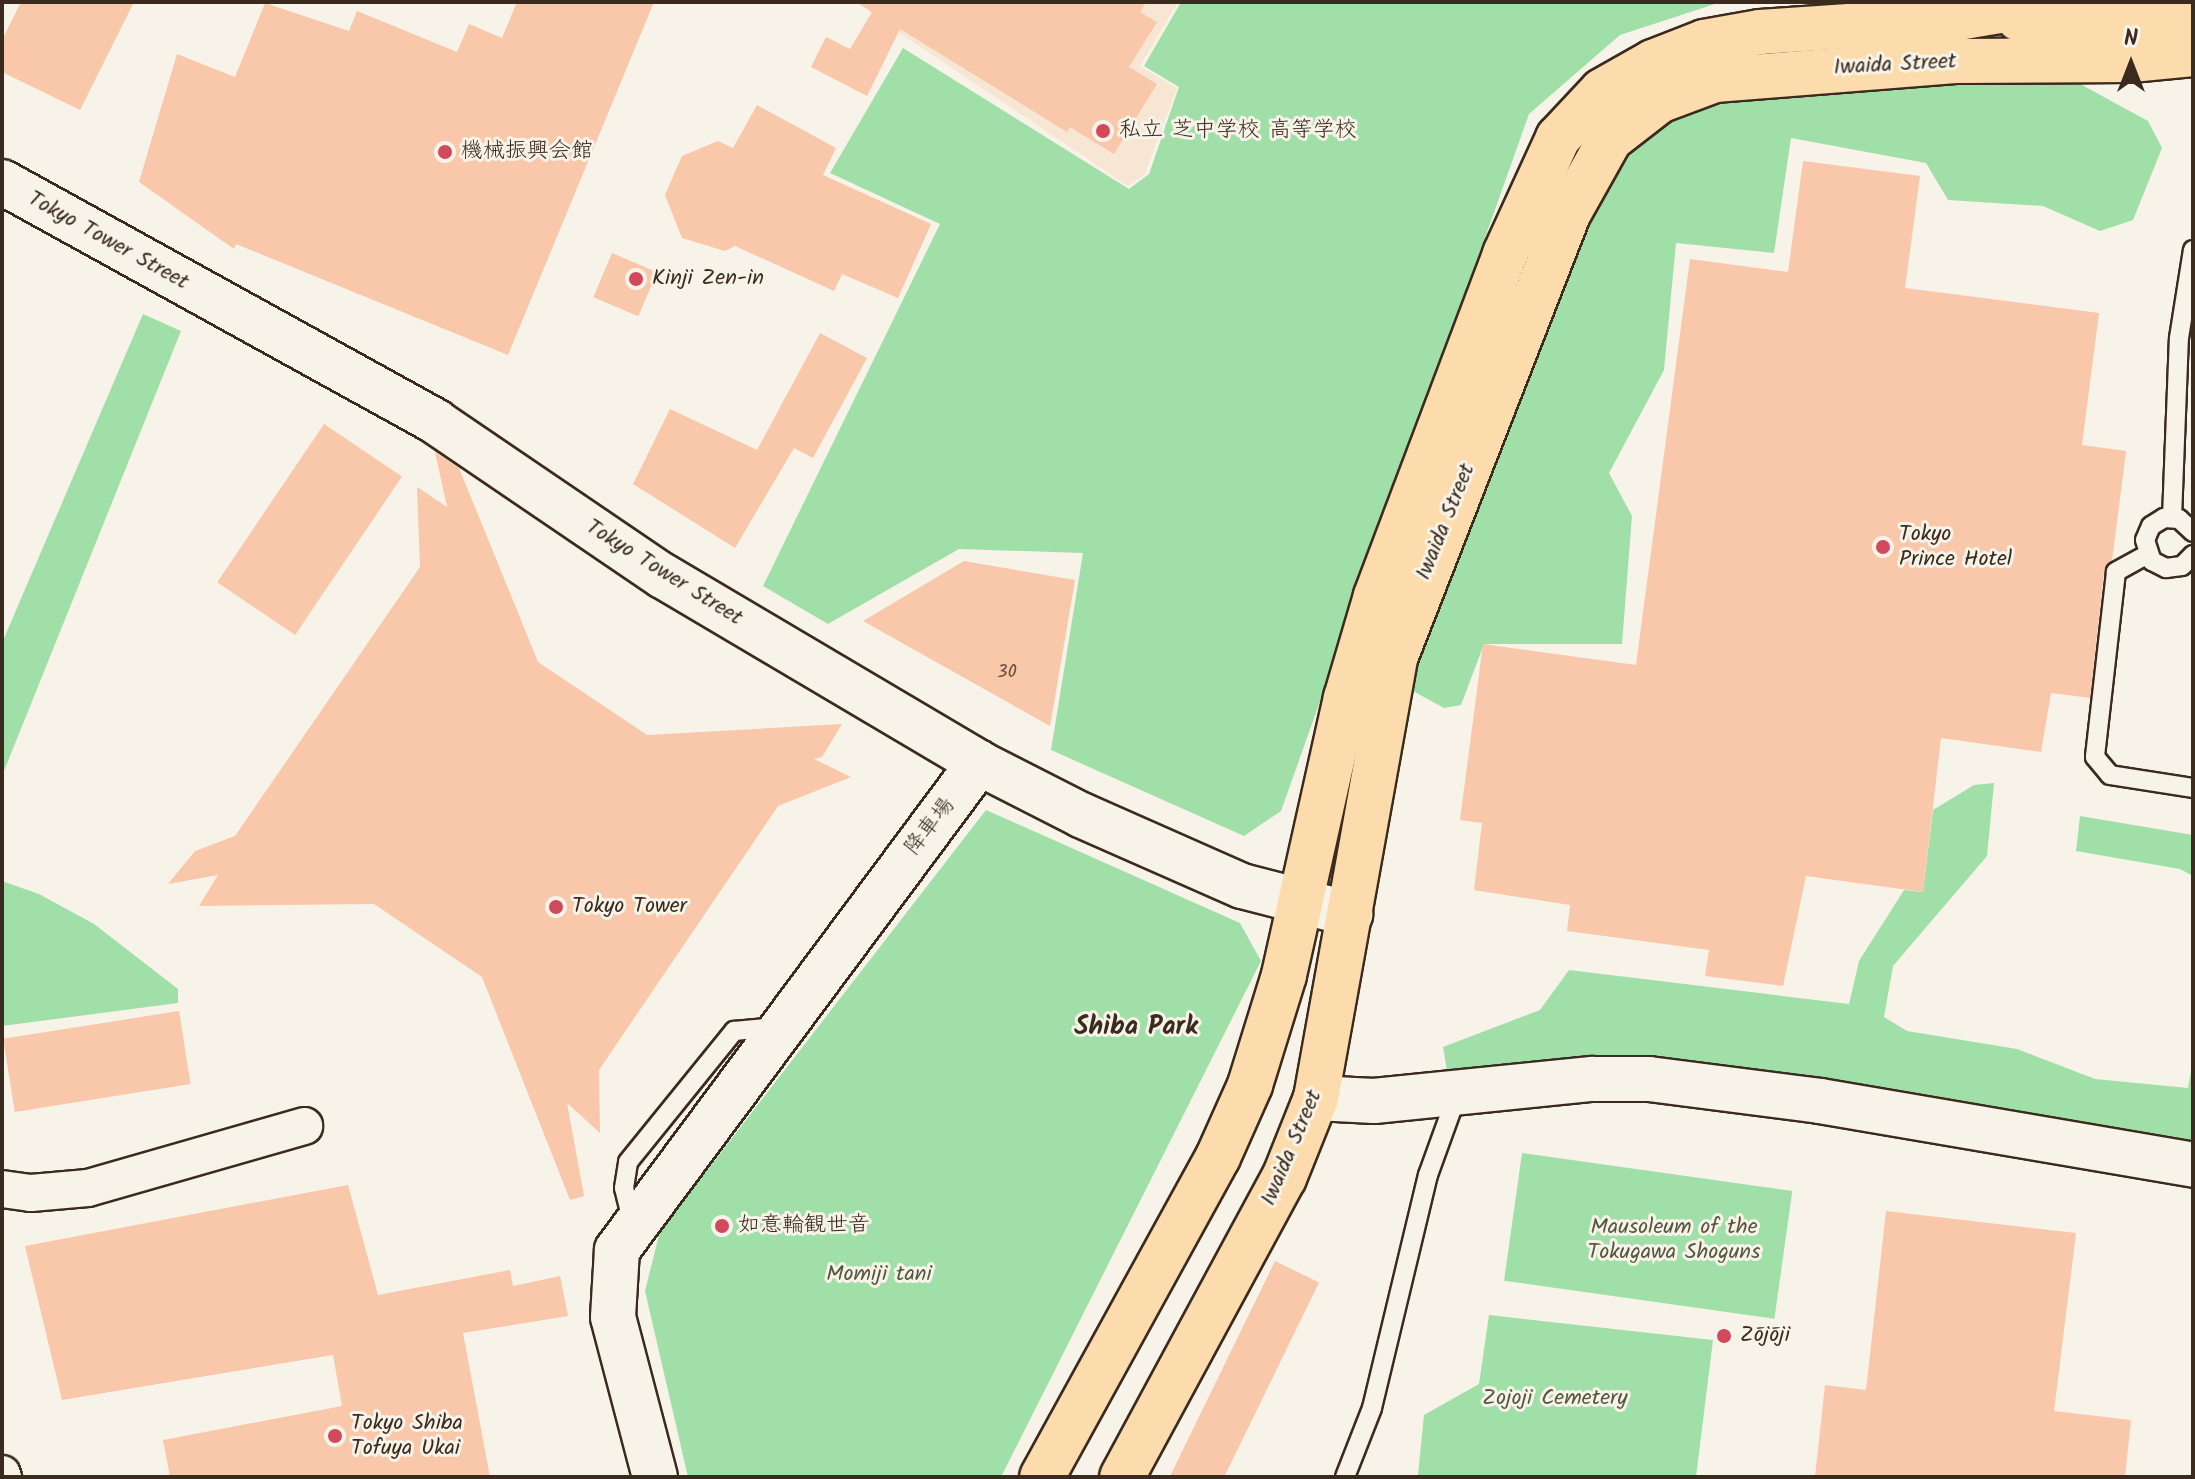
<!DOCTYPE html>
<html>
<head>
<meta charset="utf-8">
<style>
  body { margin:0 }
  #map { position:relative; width:2195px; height:1479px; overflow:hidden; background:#f7f3e8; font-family:Kalam,"Klee One",sans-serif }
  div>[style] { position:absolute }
  .built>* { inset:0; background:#f8e6d5 }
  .green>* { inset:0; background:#a0e0a8; transform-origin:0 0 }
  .building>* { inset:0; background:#f9c7a9; transform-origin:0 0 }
  .roads { filter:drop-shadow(2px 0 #3b2a1e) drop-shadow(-2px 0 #3b2a1e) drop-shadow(0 2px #3b2a1e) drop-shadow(0 -2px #3b2a1e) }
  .lane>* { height:18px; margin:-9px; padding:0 9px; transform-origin:9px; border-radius:9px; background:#f7f3e8 }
  .street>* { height:36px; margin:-18px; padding:0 18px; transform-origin:18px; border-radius:18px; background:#f7f3e8 }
  .secondary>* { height:44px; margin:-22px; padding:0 22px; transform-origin:22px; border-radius:22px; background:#f7f3e8 }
  .primary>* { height:44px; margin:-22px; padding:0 22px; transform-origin:22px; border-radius:22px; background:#fcdcac }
  .dots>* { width:22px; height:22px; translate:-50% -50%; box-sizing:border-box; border:4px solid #f7f3e8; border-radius:50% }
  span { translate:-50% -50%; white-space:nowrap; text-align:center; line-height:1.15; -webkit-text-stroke:6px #f7f3e8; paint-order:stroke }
  .number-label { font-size:18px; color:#6a5141 }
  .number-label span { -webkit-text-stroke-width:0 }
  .street-label { font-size:22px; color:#3b2a1e }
  .poi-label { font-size:22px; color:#3b2a1e }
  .left { translate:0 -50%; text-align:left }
  .park-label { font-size:22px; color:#545840 }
  .quarter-label { font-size:26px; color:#3b2a1e; font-weight:700 }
  .frame { position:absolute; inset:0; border:4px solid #3b2a1e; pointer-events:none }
  .north { position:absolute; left:2091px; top:24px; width:80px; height:80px; -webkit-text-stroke:6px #f7f3e8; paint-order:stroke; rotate:0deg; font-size:22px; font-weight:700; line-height:32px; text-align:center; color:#3b2a1e }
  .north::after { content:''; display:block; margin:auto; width:28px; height:36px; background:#3b2a1e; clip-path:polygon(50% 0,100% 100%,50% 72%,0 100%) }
</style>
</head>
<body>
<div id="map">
  <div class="built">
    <i style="clip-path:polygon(874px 2px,1178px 2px,1140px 66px,1177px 88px,1145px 174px,1128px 186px,868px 12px)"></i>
  </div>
  <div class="green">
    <i style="clip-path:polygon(1181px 2px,1721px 2px,1620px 35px,1529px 114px,1281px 811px,1244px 836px,1051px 750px,1083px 553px,959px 549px,828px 624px,763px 586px,940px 224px,830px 173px,903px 48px,1129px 189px,1149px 174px,1179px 87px,1144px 66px)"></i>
    <i style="clip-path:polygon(2071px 79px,2148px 121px,2162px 148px,2133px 220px,2100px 231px,2043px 206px,1948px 200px,1926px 163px,1791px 138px,1774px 253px,1676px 243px,1664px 370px,1609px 473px,1632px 516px,1622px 644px,1484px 644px,1461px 705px,1444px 708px,1402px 685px,1597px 191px,1627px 136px,1690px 100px,1761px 90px)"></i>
    <i style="clip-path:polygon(143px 314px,181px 331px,2px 776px,2px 643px)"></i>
    <i style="clip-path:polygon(1994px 783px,1987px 856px,1893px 966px,1884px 1017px,1907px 1031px,2017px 1049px,2095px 1079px,2188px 1088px,2193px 1060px,2193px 1147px,1594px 1061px,1447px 1071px,1443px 1047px,1540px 1010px,1569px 970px,1849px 1004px,1859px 961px,1904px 890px,1923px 892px,1933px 810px,1974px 785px)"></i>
    <i style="clip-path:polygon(986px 810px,1240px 923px,1261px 961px,1001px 1477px,688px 1477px,645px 1291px,660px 1231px)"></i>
    <i style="clip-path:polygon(2080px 816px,2193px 835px,2193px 876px,2180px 869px,2076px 851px)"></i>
    <i style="clip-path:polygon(2px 881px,39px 894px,94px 924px,178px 989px,178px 1003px,2px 1026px)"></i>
    <i style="left:1522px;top:1153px;width:273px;height:129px;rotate:8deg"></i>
    <i style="clip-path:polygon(1489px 1315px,1713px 1340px,1696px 1477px,1418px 1475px,1424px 1415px,1479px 1384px)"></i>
  </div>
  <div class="building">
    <i style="clip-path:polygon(21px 2px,134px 2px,80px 110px,2px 72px,2px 40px)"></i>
    <i style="clip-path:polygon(517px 2px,654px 2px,508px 355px,236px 244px,234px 249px,139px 182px,177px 54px,235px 77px,265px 3px,349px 31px,357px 11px,457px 52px,469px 24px,502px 38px)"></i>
    <i style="clip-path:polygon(856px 2px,1146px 2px,1140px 12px,1157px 22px,1129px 67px,1157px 84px,1114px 154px,1070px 127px,1067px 132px,900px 29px,867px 96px,811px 67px,826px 37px,850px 49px,872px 12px)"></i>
    <i style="clip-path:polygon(757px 105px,836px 148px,823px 175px,931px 224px,898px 298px,842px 274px,834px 291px,735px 246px,725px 251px,682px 238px,665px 195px,682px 156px,718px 141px,733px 148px)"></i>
    <i style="clip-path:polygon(1803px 161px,1920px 176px,1905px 288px,2099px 313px,2082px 445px,2126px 451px,2112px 561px,2104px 571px,2090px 698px,2051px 693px,2041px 752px,1941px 738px,1923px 892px,1806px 876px,1783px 986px,1705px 976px,1709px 950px,1567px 931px,1570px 905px,1474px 890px,1482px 823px,1460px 820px,1483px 644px,1636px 665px,1690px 259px,1788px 272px)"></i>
    <i style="left:612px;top:253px;width:49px;height:48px;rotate:23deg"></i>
    <i style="clip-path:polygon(820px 333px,867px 358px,813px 458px,794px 448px,735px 548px,633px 484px,670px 409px,757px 450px)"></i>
    <i style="left:324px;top:424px;width:94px;height:191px;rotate:34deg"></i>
    <i style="clip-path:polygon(435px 452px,459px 468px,538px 662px,647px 735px,842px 724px,822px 757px,814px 759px,851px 777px,778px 806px,599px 1070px,600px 1133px,567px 1103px,584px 1196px,570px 1200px,482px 977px,374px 904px,199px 906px,218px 875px,168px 884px,195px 851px,235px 836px,420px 567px,417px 487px,447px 507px)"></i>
    <i style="clip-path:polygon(964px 561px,1075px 580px,1050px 726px,863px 621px)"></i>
    <i style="left:179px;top:1011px;width:74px;height:178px;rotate:81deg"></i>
    <i style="clip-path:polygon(348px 1185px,378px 1295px,510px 1270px,513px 1286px,560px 1276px,568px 1316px,463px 1333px,490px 1477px,170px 1477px,163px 1440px,342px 1406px,333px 1355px,62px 1400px,25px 1246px)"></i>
    <i style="clip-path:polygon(1886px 1211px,2076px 1233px,2054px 1411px,2131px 1420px,2125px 1477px,1815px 1477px,1825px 1385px,1866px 1390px)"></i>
    <i style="left:1275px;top:1261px;width:49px;height:241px;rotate:26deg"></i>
  </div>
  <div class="roads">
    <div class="lane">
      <i style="left:2172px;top:518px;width:180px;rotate:-87.8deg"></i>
      <i style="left:2179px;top:338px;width:89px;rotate:-81deg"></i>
      <i style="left:2193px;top:532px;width:19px;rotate:-137deg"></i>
      <i style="left:2179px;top:519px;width:15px;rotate:-176deg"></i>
      <i style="left:2164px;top:518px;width:15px;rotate:148deg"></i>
      <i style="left:2151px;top:526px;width:15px;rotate:113deg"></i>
      <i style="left:2145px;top:540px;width:22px;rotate:72deg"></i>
      <i style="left:2152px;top:561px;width:16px;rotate:27deg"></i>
      <i style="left:2166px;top:568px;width:16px;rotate:-7deg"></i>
      <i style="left:2182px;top:566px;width:16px;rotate:-45deg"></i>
      <i style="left:2148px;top:554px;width:37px;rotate:151deg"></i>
      <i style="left:2116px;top:572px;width:186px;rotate:96.5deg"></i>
      <i style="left:2095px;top:757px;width:23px;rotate:50deg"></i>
      <i style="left:2110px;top:775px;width:84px;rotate:8.9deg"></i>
      <i style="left:633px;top:1224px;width:37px;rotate:-104deg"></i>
      <i style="left:624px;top:1188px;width:26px;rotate:-81deg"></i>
      <i style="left:628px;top:1162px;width:169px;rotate:-51deg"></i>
      <i style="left:734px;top:1031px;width:43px;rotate:-5.3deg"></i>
      <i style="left:1345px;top:1477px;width:74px;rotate:-68.6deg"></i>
      <i style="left:1372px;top:1408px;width:240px;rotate:-76.5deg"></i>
      <i style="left:1428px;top:1175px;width:88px;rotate:-70.1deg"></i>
    </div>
    <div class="street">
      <i style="left:2px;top:1189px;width:29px;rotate:8deg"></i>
      <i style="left:31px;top:1193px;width:57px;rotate:-5deg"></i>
      <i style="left:88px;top:1188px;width:225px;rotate:-16deg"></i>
      <i style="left:2px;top:1474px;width:3px;rotate:72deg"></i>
    </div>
    <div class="secondary">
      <i style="left:2px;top:182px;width:496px;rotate:28.9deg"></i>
      <i style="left:436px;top:422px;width:274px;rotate:34.2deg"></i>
      <i style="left:663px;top:576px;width:367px;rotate:30.6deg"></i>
      <i style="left:979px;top:763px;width:114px;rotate:27deg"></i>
      <i style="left:1081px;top:815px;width:176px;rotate:23.8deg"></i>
      <i style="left:1242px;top:886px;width:112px;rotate:14.5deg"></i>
      <i style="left:1316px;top:1098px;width:58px;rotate:3deg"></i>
      <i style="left:1374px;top:1101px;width:219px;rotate:-5.8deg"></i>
      <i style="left:1592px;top:1079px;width:57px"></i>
      <i style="left:1649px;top:1079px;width:172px;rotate:7.3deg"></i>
      <i style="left:1820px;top:1101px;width:378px;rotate:9.7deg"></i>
      <i style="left:655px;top:1477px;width:165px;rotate:-104.7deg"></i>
      <i style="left:613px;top:1317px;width:67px;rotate:-86.6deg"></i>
      <i style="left:617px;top:1250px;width:607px;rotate:-53.38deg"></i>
    </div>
    <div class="primary">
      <i style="left:2019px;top:19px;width:174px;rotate:0.7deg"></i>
      <i style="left:1042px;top:1477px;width:365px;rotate:-61.2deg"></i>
      <i style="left:1218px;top:1157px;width:79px;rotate:-66deg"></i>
      <i style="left:1250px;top:1085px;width:115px;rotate:-72.8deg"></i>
      <i style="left:1284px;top:975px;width:284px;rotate:-77.4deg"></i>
      <i style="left:1346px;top:698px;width:106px;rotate:-73.6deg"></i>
      <i style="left:1376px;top:596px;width:366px;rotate:-69.3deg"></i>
      <i style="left:1505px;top:254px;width:128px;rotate:-65.4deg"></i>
      <i style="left:1558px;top:138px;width:64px;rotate:-46.9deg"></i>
      <i style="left:1602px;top:91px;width:59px;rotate:-29.6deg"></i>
      <i style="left:1653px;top:62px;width:55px;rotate:-21.4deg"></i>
      <i style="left:1704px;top:42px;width:57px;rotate:-10.1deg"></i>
      <i style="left:1760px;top:32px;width:192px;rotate:-3.9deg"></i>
      <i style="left:1952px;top:19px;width:102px;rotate:-9.6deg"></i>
      <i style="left:1122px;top:1477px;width:340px;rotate:-61.6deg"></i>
      <i style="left:1284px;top:1178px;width:86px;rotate:-68.2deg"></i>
      <i style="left:1316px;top:1098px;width:447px;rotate:-79.8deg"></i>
      <i style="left:1395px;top:658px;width:474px;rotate:-68.7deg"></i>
      <i style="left:1567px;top:216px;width:88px;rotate:-60.8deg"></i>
      <i style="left:1610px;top:139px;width:62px;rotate:-37.8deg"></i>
      <i style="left:1659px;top:101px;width:60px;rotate:-20.6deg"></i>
      <i style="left:1715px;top:80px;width:244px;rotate:-4.5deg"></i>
      <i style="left:1958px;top:61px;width:173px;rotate:-0.3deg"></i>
      <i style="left:2131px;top:60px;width:62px;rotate:-5.5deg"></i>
    </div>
  </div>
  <div class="dots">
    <i style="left:1103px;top:131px;background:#d1495b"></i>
    <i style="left:445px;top:152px;background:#d1495b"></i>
    <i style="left:636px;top:279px;background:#d1495b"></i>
    <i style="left:1883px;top:547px;background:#d1495b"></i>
    <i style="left:556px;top:907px;background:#d1495b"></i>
    <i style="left:722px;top:1226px;background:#d1495b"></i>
    <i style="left:1724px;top:1336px;background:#d1495b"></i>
    <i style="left:335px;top:1436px;background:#d1495b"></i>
  </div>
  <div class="number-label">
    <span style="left:1007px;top:673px">30</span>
  </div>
  <div class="street-label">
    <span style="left:1895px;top:65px;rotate:-3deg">Iwaida Street</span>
    <span style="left:108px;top:241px;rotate:29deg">Tokyo Tower Street</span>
    <span style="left:1446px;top:522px;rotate:-68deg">Iwaida Street</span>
    <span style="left:664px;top:573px;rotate:32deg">Tokyo Tower Street</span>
    <span style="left:930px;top:827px;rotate:-52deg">降車場</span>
    <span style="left:1292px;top:1148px;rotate:-67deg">Iwaida Street</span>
  </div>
  <div class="poi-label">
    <span class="left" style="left:1119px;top:131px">私立 芝中学校 高等学校</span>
    <span class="left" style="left:461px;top:152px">機械振興会館</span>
    <span class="left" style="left:652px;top:279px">Kinji Zen-in</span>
    <span class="left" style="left:1899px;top:547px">Tokyo<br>Prince Hotel</span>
    <span class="left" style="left:572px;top:907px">Tokyo Tower</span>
    <span class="left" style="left:738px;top:1226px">如意輪観世音</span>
    <span class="left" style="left:1740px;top:1336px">Zōjōji</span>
    <span class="left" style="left:351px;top:1436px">Tokyo Shiba<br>Tofuya Ukai</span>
  </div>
  <div class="park-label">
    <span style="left:1674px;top:1240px">Mausoleum of the<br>Tokugawa Shoguns</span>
    <span style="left:879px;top:1275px">Momiji tani</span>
    <span style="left:1555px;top:1399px">Zojoji Cemetery</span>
  </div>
  <div class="quarter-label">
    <span style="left:1136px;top:1028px">Shiba Park</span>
  </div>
  <div class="frame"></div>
  <div class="north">N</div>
</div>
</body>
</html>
